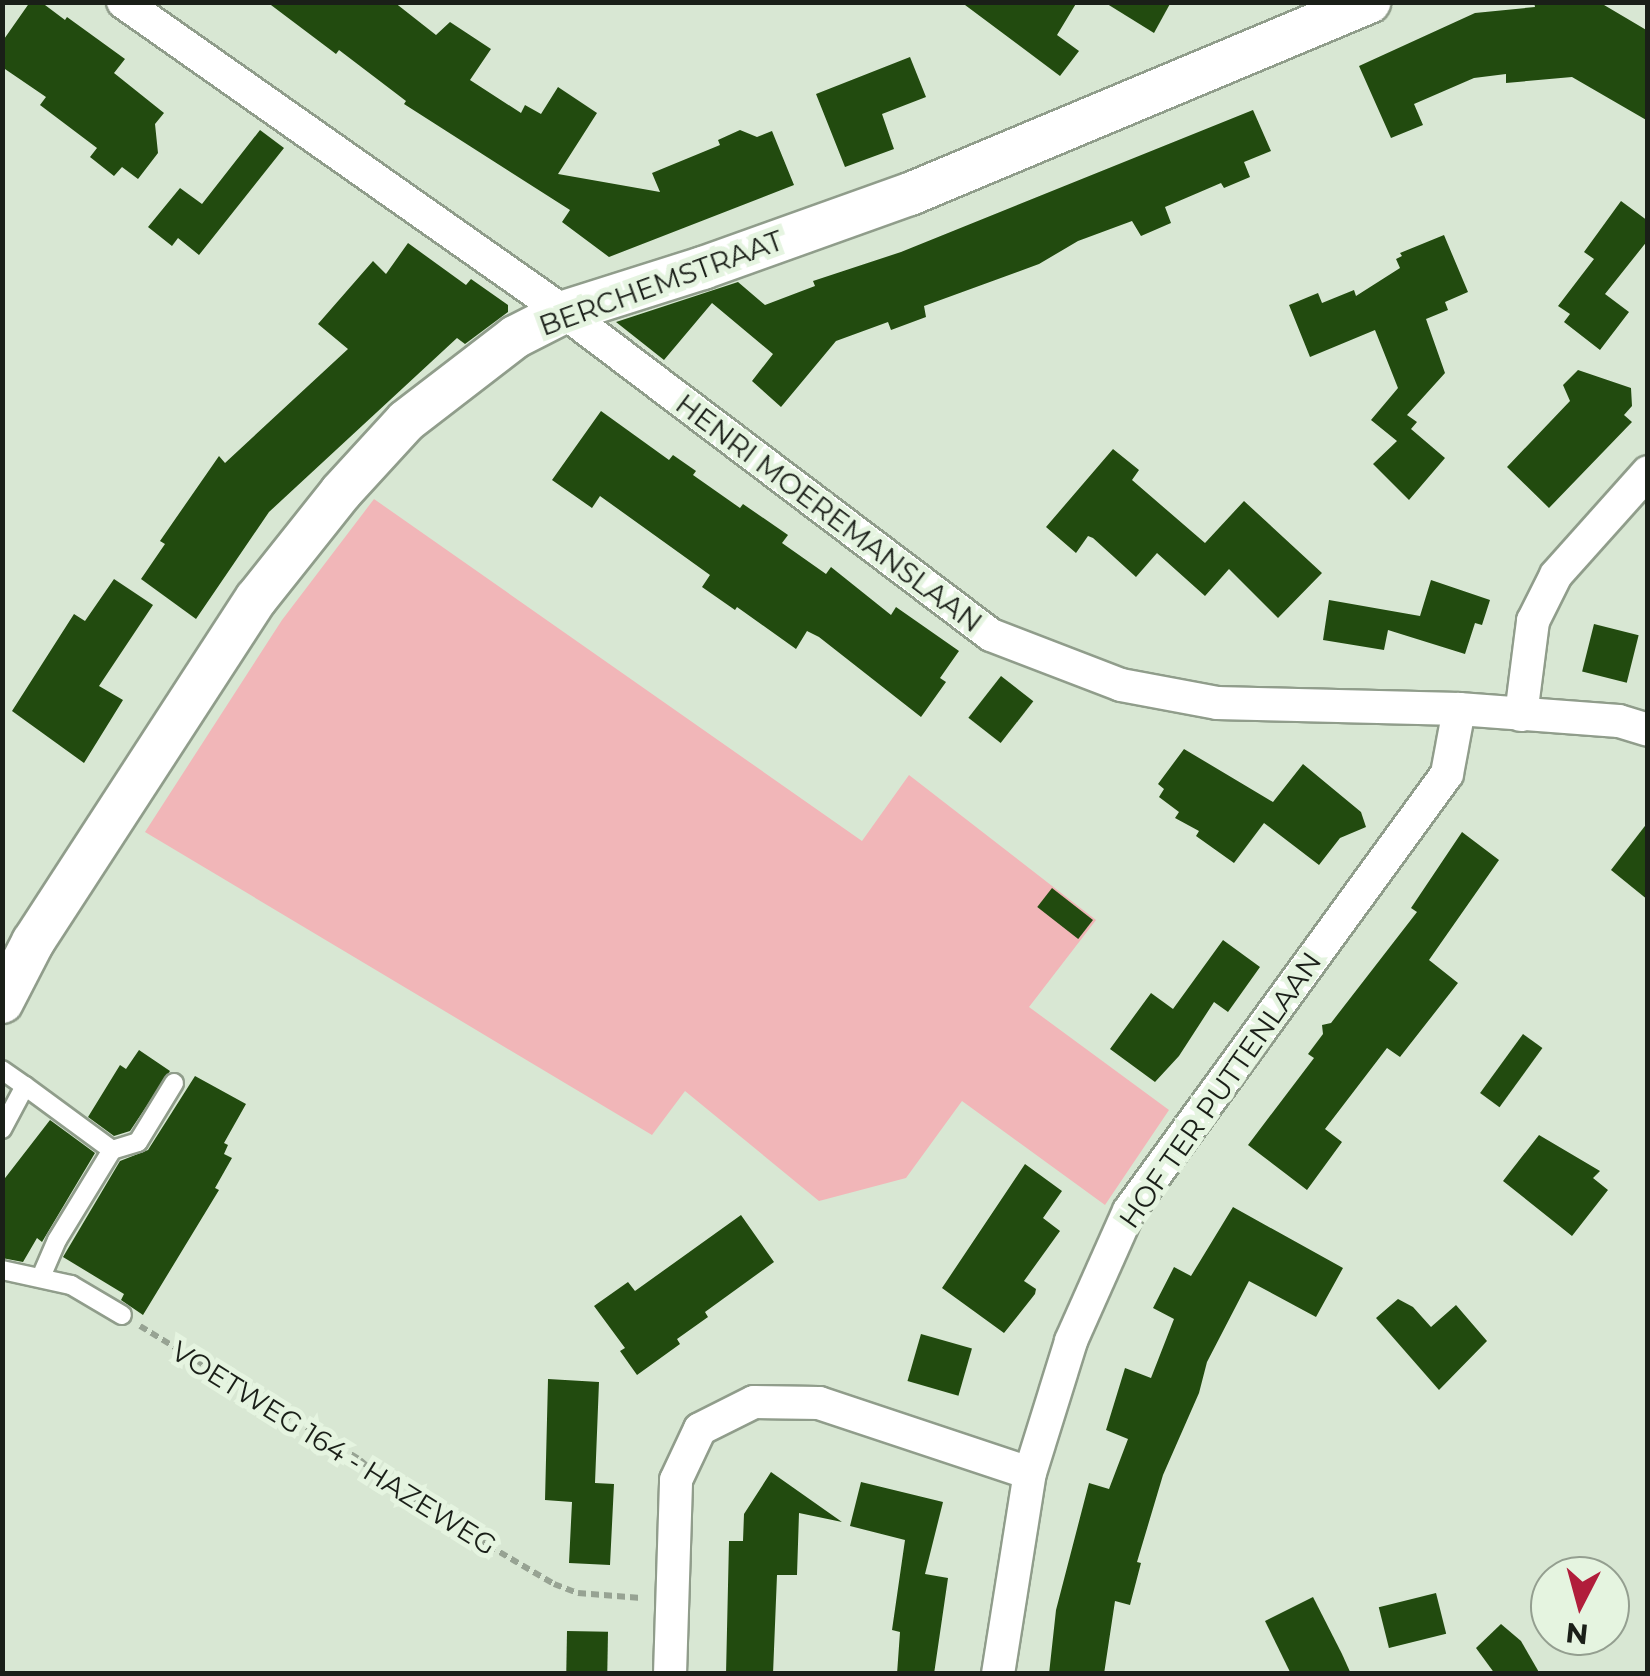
<!DOCTYPE html>
<html>
<head>
<meta charset="utf-8">
<style>
  body { margin:0 }
  #map { position:relative; width:1650px; height:1676px; overflow:hidden; background:#d8e7d3; font-family:Montserrat,sans-serif }
  div>[style] { position:absolute }
  .green>* { inset:0; background:#f1b6b8 }
  .building>* { inset:0; background:#224b0f; transform-origin:0 0 }
  .path>* { height:6px; margin-top:-3px; transform-origin:0; background:repeating-linear-gradient(90deg,#97a393 0 8px,transparent 0 13px) }
  .roads { filter:drop-shadow(2px 0 #909d8b) drop-shadow(-2px 0 #909d8b) drop-shadow(0 2px #909d8b) drop-shadow(0 -2px #909d8b) }
  .service>* { height:18px; margin:-9px; padding:0 9px; transform-origin:9px; border-radius:9px; background:#fff }
  .minor>* { height:32px; margin:-16px; padding:0 16px; transform-origin:16px; border-radius:16px; background:#fff }
  .tertiary>* { height:42px; margin:-21px; padding:0 21px; transform-origin:21px; border-radius:21px; background:#fff }
  span { translate:-50% -50%; white-space:nowrap; text-align:center; line-height:1.15; -webkit-text-stroke:10px #e5f4e0; paint-order:stroke }
  .street-label { font-size:28px; color:#1a1f18 }
  .frame { position:absolute; inset:0; border:5px solid #1a1f18; pointer-events:none }
  .north { position:absolute; left:1530px; top:1556px; width:100px; height:100px; box-sizing:border-box; background:#e5f4e0; border:2px solid #949f90; border-radius:50%; rotate:186deg; font-size:28px; font-weight:700; line-height:40px; text-align:center; color:#1a1f18 }
  .north::after { content:''; display:block; margin:auto; width:35px; height:45px; background:#b11d3b; clip-path:polygon(50% 0,100% 100%,50% 72%,0 100%) }
</style>
</head>
<body>
<div id="map">
  <div class="green">
    <i style="clip-path:polygon(374px 499px,862px 841px,909px 775px,1096px 920px,1029px 1007px,1169px 1110px,1105px 1205px,962px 1101px,906px 1178px,819px 1201px,685px 1091px,652px 1135px,145px 832px,282px 620px)"></i>
  </div>
  <div class="building">
    <i style="clip-path:polygon(30px 2px,41px 2px,65px 20px,67px 17px,125px 59px,114px 73px,164px 113px,155px 124px,158px 153px,138px 179px,122px 167px,114px 176px,90px 157px,97px 148px,40px 105px,46px 97px,2px 67px,2px 42px)"></i>
    <i style="clip-path:polygon(267px 2px,394px 2px,436px 35px,450px 22px,491px 49px,470px 80px,521px 113px,525px 105px,541px 114px,558px 87px,597px 113px,558px 174px,660px 192px,652px 173px,720px 145px,718px 140px,740px 130px,757px 137px,772px 131px,794px 185px,609px 257px,562px 222px,570px 210px,404px 104px,406px 101px,339px 50px,336px 54px)"></i>
    <i style="clip-path:polygon(961px 2px,1077px 2px,1057px 35px,1079px 51px,1060px 76px)"></i>
    <i style="clip-path:polygon(1104px 2px,1171px 2px,1154px 33px)"></i>
    <i style="clip-path:polygon(1534px 2px,1599px 2px,1648px 31px,1648px 121px,1572px 77px,1506px 83px,1506px 74px,1474px 78px,1414px 104px,1423px 125px,1391px 138px,1359px 66px,1475px 13px,1535px 7px)"></i>
    <i style="clip-path:polygon(910px 57px,926px 97px,882px 114px,894px 149px,845px 167px,816px 94px)"></i>
    <i style="clip-path:polygon(1253px 110px,1271px 151px,1244px 162px,1250px 177px,1224px 188px,1221px 183px,1165px 207px,1171px 223px,1141px 236px,1132px 221px,1078px 241px,1039px 264px,924px 306px,926px 317px,891px 330px,888px 322px,836px 341px,781px 407px,752px 381px,773px 354px,712px 303px,664px 360px,616px 322px,738px 282px,765px 305px,815px 286px,813px 281px,901px 252px)"></i>
    <i style="clip-path:polygon(260px 130px,284px 148px,199px 255px,178px 238px,172px 246px,148px 227px,180px 188px,202px 204px)"></i>
    <i style="clip-path:polygon(1621px 201px,1648px 221px,1648px 240px,1605px 294px,1629px 312px,1600px 350px,1564px 322px,1570px 314px,1558px 306px,1594px 259px,1584px 252px)"></i>
    <i style="clip-path:polygon(1444px 235px,1468px 292px,1445px 302px,1448px 310px,1426px 319px,1445px 373px,1407px 415px,1417px 422px,1411px 429px,1445px 458px,1409px 500px,1373px 464px,1397px 441px,1371px 420px,1398px 388px,1375px 330px,1310px 357px,1289px 305px,1318px 293px,1322px 303px,1354px 290px,1356px 296px,1400px 268px,1396px 259px,1402px 256px,1400px 253px)"></i>
    <i style="clip-path:polygon(408px 243px,466px 285px,471px 279px,508px 305px,508px 312px,465px 344px,457px 338px,269px 512px,196px 619px,141px 579px,165px 544px,160px 541px,219px 456px,225px 463px,348px 349px,318px 324px,373px 261px,386px 274px)"></i>
    <i style="clip-path:polygon(1578px 370px,1631px 388px,1632px 406px,1624px 415px,1632px 422px,1549px 508px,1507px 467px,1570px 401px,1563px 385px)"></i>
    <i style="clip-path:polygon(601px 411px,669px 460px,673px 455px,696px 471px,693px 475px,740px 508px,743px 504px,788px 535px,782px 543px,826px 574px,831px 567px,891px 615px,896px 607px,959px 651px,940px 678px,946px 682px,921px 717px,819px 637px,807px 631px,796px 649px,737px 607px,735px 610px,702px 587px,710px 575px,600px 496px,592px 508px,552px 480px)"></i>
    <i style="clip-path:polygon(1113px 449px,1139px 470px,1132px 480px,1205px 543px,1244px 501px,1322px 573px,1278px 618px,1229px 569px,1205px 596px,1157px 553px,1136px 577px,1093px 538px,1088px 536px,1076px 553px,1046px 527px)"></i>
    <i style="clip-path:polygon(114px 579px,153px 605px,99px 686px,123px 700px,84px 763px,12px 711px,74px 614px,85px 621px)"></i>
    <i style="clip-path:polygon(1431px 580px,1490px 600px,1482px 625px,1475px 623px,1465px 654px,1388px 630px,1384px 650px,1323px 640px,1329px 600px,1420px 616px)"></i>
    <i style="left:1594px;top:624px;width:46px;height:49px;rotate:14deg"></i>
    <i style="left:1001px;top:676px;width:41px;height:53px;rotate:38deg"></i>
    <i style="clip-path:polygon(1184px 749px,1273px 802px,1303px 764px,1361px 812px,1366px 827px,1340px 838px,1319px 865px,1264px 823px,1234px 863px,1196px 836px,1199px 831px,1175px 818px,1179px 812px,1159px 797px,1164px 789px,1158px 784px)"></i>
    <i style="clip-path:polygon(1648px 822px,1648px 900px,1611px 870px)"></i>
    <i style="clip-path:polygon(1462px 832px,1499px 860px,1429px 960px,1458px 983px,1400px 1057px,1387px 1048px,1325px 1129px,1342px 1142px,1307px 1190px,1248px 1145px,1314px 1058px,1308px 1054px,1323px 1034px,1322px 1025px,1331px 1023px,1417px 912px,1411px 908px)"></i>
    <i style="left:1052px;top:888px;width:52px;height:24px;rotate:38deg"></i>
    <i style="clip-path:polygon(1223px 940px,1260px 967px,1228px 1012px,1214px 1002px,1179px 1056px,1155px 1082px,1110px 1049px,1151px 993px,1173px 1009px)"></i>
    <i style="left:1523px;top:1034px;width:24px;height:73px;rotate:36deg"></i>
    <i style="clip-path:polygon(139px 1050px,170px 1071px,130px 1131px,114px 1136px,88px 1117px,120px 1065px,126px 1069px)"></i>
    <i style="clip-path:polygon(195px 1076px,246px 1104px,224px 1143px,228px 1145px,224px 1154px,232px 1158px,215px 1188px,219px 1190px,143px 1315px,121px 1300px,124px 1294px,63px 1257px,120px 1161px,148px 1150px)"></i>
    <i style="clip-path:polygon(50px 1120px,95px 1153px,42px 1242px,37px 1238px,23px 1262px,2px 1258px,2px 1182px)"></i>
    <i style="clip-path:polygon(1539px 1135px,1600px 1171px,1593px 1178px,1608px 1190px,1572px 1236px,1503px 1181px)"></i>
    <i style="clip-path:polygon(1025px 1164px,1062px 1191px,1043px 1218px,1060px 1231px,1024px 1281px,1036px 1289px,1035px 1294px,1004px 1333px,942px 1288px)"></i>
    <i style="clip-path:polygon(1233px 1207px,1343px 1268px,1316px 1317px,1249px 1281px,1207px 1362px,1199px 1393px,1163px 1475px,1137px 1562px,1141px 1563px,1130px 1605px,1115px 1601px,1104px 1674px,1049px 1674px,1056px 1610px,1089px 1483px,1109px 1489px,1128px 1439px,1106px 1430px,1125px 1368px,1151px 1378px,1174px 1319px,1153px 1308px,1174px 1267px,1191px 1276px)"></i>
    <i style="clip-path:polygon(741px 1215px,774px 1262px,705px 1312px,708px 1317px,677px 1339px,680px 1344px,637px 1375px,620px 1351px,625px 1348px,594px 1306px,628px 1282px,635px 1291px)"></i>
    <i style="clip-path:polygon(1398px 1299px,1413px 1307px,1431px 1327px,1456px 1305px,1487px 1341px,1439px 1390px,1376px 1318px)"></i>
    <i style="left:921px;top:1334px;width:53px;height:49px;rotate:16deg"></i>
    <i style="clip-path:polygon(548px 1379px,599px 1382px,595px 1483px,614px 1484px,610px 1565px,569px 1563px,572px 1502px,545px 1500px)"></i>
    <i style="clip-path:polygon(771px 1472px,842px 1522px,799px 1513px,797px 1575px,777px 1575px,773px 1674px,726px 1674px,729px 1541px,743px 1541px,744px 1514px)"></i>
    <i style="clip-path:polygon(861px 1482px,943px 1502px,925px 1574px,948px 1578px,934px 1674px,897px 1674px,900px 1632px,892px 1630px,905px 1540px,850px 1526px)"></i>
    <i style="left:1436px;top:1593px;width:42px;height:59px;rotate:76deg"></i>
    <i style="clip-path:polygon(1313px 1597px,1342px 1654px,1351px 1674px,1291px 1674px,1265px 1621px)"></i>
    <i style="clip-path:polygon(1501px 1624px,1521px 1641px,1540px 1674px,1495px 1674px,1476px 1648px)"></i>
    <i style="left:567px;top:1631px;width:41px;height:43px;rotate:1deg"></i>
  </div>
  <div class="path">
    <i style="left:140px;top:1326px;width:258px;rotate:31.3deg"></i>
    <i style="left:360px;top:1460px;width:51px;rotate:40.2deg"></i>
    <i style="left:399px;top:1493px;width:180px;rotate:30.4deg"></i>
    <i style="left:554px;top:1584px;width:26px;rotate:21deg"></i>
    <i style="left:578px;top:1593px;width:63px;rotate:4.5deg"></i>
  </div>
  <div class="roads">
    <div class="service">
      <i style="left:2px;top:1070px;width:28px;rotate:35deg"></i>
      <i style="left:25px;top:1086px;width:49px;rotate:118.1deg"></i>
      <i style="left:25px;top:1086px;width:108px;rotate:36.3deg"></i>
      <i style="left:112px;top:1150px;width:105px;rotate:121.4deg"></i>
      <i style="left:57px;top:1240px;width:40px;rotate:113.4deg"></i>
      <i style="left:112px;top:1150px;width:27px;rotate:-17deg"></i>
      <i style="left:138px;top:1142px;width:69px;rotate:-58.6deg"></i>
      <i style="left:2px;top:1270px;width:71px;rotate:12.3deg"></i>
      <i style="left:71px;top:1285px;width:59px;rotate:30.5deg"></i>
    </div>
    <div class="minor">
      <i style="left:123px;top:2px;width:539px;rotate:35.11deg"></i>
      <i style="left:564px;top:312px;width:535px;rotate:37.11deg"></i>
      <i style="left:991px;top:635px;width:139px;rotate:21deg"></i>
      <i style="left:1121px;top:685px;width:98px;rotate:10.6deg"></i>
      <i style="left:1217px;top:703px;width:242px;rotate:1.4deg"></i>
      <i style="left:1459px;top:709px;width:160px;rotate:4.3deg"></i>
      <i style="left:1619px;top:721px;width:30px;rotate:17deg"></i>
      <i style="left:1521px;top:715px;width:95px;rotate:-82.7deg"></i>
      <i style="left:1533px;top:621px;width:51px;rotate:-63.4deg"></i>
      <i style="left:1556px;top:575px;width:138px;rotate:-48.2deg"></i>
      <i style="left:670px;top:1674px;width:194px;rotate:-88.2deg"></i>
      <i style="left:676px;top:1480px;width:56px;rotate:-64.8deg"></i>
      <i style="left:700px;top:1429px;width:60px;rotate:-26.6deg"></i>
      <i style="left:754px;top:1402px;width:65px;rotate:0.9deg"></i>
      <i style="left:819px;top:1403px;width:222px;rotate:18.4deg"></i>
      <i style="left:998px;top:1674px;width:204px;rotate:-81deg"></i>
      <i style="left:1030px;top:1473px;width:138px;rotate:-72.7deg"></i>
      <i style="left:1071px;top:1341px;width:142px;rotate:-66deg"></i>
      <i style="left:1129px;top:1211px;width:540px;rotate:-53.96deg"></i>
      <i style="left:1447px;top:774px;width:66px;rotate:-79.5deg"></i>
    </div>
    <div class="tertiary">
      <i style="left:2px;top:1002px;width:68px;rotate:-62.7deg"></i>
      <i style="left:33px;top:942px;width:409px;rotate:-57deg"></i>
      <i style="left:256px;top:599px;width:137px;rotate:-51.5deg"></i>
      <i style="left:341px;top:492px;width:96px;rotate:-47.5deg"></i>
      <i style="left:406px;top:421px;width:138px;rotate:-37.6deg"></i>
      <i style="left:515px;top:337px;width:55px;rotate:-27deg"></i>
      <i style="left:564px;top:312px;width:146px;rotate:-17.6deg"></i>
      <i style="left:703px;top:268px;width:220px;rotate:-19.7deg"></i>
      <i style="left:910px;top:194px;width:498px;rotate:-22.7deg"></i>
    </div>
  </div>
  <div class="street-label">
    <span style="left:661px;top:283px;rotate:-20deg">BERCHEMSTRAAT</span>
    <span style="left:829px;top:513px;rotate:37deg">HENRI MOEREMANSLAAN</span>
    <span style="left:1220px;top:1090px;rotate:-55deg">HOF TER PUTTENLAAN</span>
    <span style="left:334px;top:1448px;rotate:32deg">VOETWEG 164 - HAZEWEG</span>
  </div>
  <div class="frame"></div>
  <div class="north">N</div>
</div>
</body>
</html>
